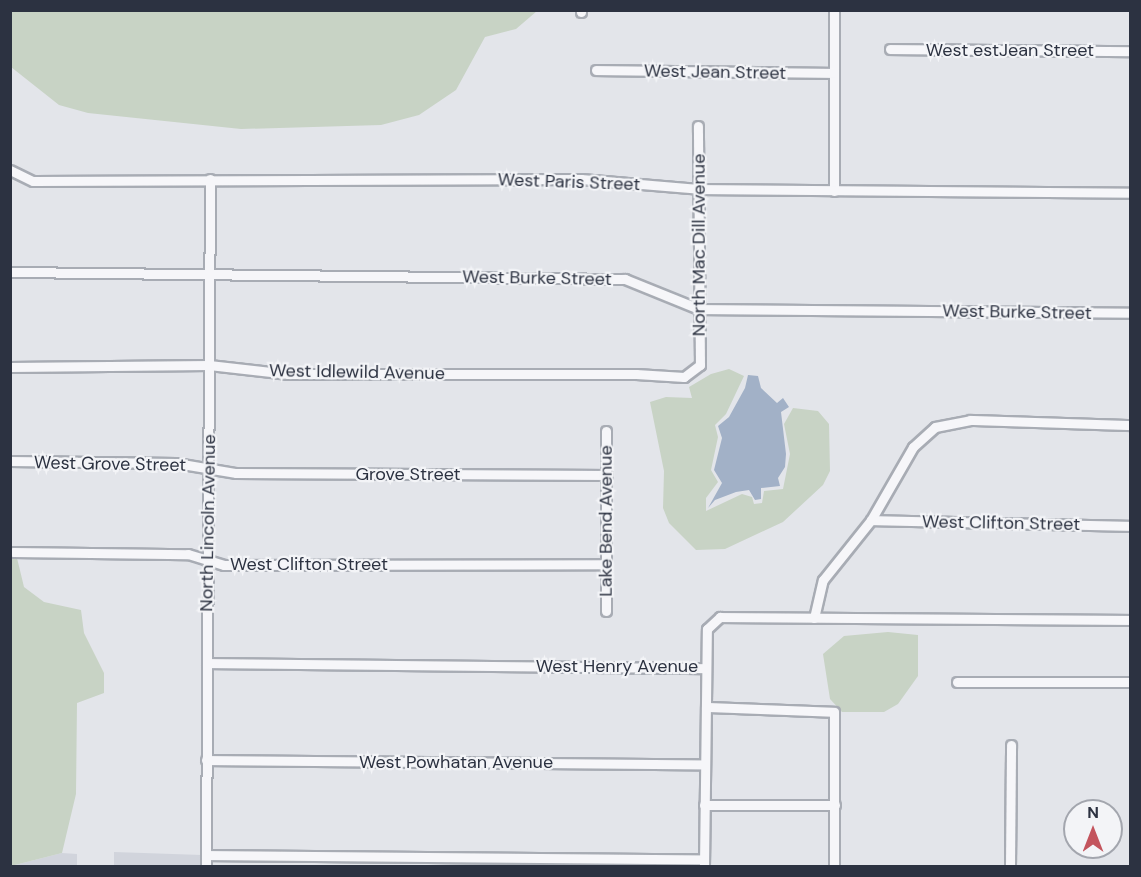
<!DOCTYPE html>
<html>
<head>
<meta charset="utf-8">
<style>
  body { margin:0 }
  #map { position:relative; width:1141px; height:877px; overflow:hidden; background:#e3e5ea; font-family:"DM Sans",sans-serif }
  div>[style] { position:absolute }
  .built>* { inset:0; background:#d1d4dc }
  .green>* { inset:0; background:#c8d3c5 }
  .water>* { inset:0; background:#a2b1c7 }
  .roads { filter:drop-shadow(2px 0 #a8acb4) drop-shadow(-2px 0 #a8acb4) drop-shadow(0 2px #a8acb4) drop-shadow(0 -2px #a8acb4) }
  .minor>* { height:9px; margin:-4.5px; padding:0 4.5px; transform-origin:4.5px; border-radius:4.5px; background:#f6f6f9 }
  span { translate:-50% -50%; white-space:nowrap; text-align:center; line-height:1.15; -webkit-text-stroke:4.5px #f3f4f7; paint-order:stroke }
  .street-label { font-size:18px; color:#2c3241 }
  .frame { position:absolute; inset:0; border:12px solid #2c3241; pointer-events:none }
  .north { position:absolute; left:1063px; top:799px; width:60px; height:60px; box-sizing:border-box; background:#f3f4f7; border:2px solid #a3a6ae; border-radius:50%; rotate:0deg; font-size:16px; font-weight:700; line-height:24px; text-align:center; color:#2c3241 }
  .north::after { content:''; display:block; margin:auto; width:21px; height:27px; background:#c3545d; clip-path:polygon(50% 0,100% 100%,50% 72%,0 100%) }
</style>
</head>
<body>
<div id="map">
  <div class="built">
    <i style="clip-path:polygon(114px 852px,202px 855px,202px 866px,114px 866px)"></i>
    <i style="clip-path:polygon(62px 853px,77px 854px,77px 866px,11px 866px)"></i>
  </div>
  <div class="green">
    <i style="clip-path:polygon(11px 10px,537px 10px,537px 11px,516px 29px,485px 37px,456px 90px,419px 115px,381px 125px,241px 129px,88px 113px,59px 105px,11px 67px)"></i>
    <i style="clip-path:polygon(729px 369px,744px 376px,726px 414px,715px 425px,718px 437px,711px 470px,718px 482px,706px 498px,706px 511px,742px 494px,752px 497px,754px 504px,762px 503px,764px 491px,783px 489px,790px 454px,784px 424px,793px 408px,818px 411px,829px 424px,830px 471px,823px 485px,783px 522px,725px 549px,696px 550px,669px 523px,663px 508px,664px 471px,650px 402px,666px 397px,692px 398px,689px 387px,711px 374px)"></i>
    <i style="clip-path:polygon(11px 557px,17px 558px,24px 587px,44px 602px,81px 610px,84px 633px,104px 673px,104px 693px,77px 703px,76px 794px,62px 853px,11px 866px)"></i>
    <i style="clip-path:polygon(888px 632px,918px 635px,918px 676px,898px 704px,884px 712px,842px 712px,830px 699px,823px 654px,844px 636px)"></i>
  </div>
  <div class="water">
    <i style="clip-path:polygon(748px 375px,758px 376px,761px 388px,777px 403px,783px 398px,789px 407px,781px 412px,786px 454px,785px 467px,778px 478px,780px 486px,761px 488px,761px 499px,755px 500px,749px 490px,736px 492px,715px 500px,708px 508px,722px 483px,714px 470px,722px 438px,718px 426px,729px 417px,745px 388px)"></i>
  </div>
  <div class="roads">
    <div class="minor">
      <i style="left:834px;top:10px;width:181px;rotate:90deg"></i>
      <i style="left:581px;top:12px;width:2px;rotate:-90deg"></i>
      <i style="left:890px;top:49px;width:240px;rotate:0.5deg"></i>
      <i style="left:596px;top:70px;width:238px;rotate:0.7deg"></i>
      <i style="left:10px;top:170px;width:25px;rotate:26deg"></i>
      <i style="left:33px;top:181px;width:548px;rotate:-0.21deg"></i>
      <i style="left:581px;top:179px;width:118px;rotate:4.8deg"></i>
      <i style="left:699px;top:189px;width:431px;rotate:0.5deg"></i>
      <i style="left:10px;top:272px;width:615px;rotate:0.65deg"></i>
      <i style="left:625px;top:279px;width:80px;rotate:22.1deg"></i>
      <i style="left:699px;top:309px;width:431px;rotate:0.5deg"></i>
      <i style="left:10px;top:367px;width:199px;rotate:-0.6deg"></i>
      <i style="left:209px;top:365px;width:80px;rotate:6.5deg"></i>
      <i style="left:288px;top:374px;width:348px"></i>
      <i style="left:636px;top:374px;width:48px;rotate:3.6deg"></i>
      <i style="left:684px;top:377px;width:20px;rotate:-37deg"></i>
      <i style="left:700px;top:365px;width:239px;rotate:-90.5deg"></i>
      <i style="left:10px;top:461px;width:166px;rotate:0.7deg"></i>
      <i style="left:176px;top:463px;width:61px;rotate:9.5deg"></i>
      <i style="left:236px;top:473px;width:371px;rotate:0.3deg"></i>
      <i style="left:871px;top:520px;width:259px;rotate:1.3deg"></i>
      <i style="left:13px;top:552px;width:175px;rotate:0.7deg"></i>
      <i style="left:188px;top:554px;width:38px;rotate:17deg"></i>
      <i style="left:224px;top:565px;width:382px;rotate:-0.1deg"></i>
      <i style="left:606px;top:611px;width:180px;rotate:-90deg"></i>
      <i style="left:814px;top:618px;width:39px;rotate:-77deg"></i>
      <i style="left:823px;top:580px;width:77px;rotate:-51.3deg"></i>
      <i style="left:871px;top:520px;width:84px;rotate:-60.1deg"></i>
      <i style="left:913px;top:447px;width:30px;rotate:-42deg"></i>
      <i style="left:935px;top:427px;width:36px;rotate:-11deg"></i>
      <i style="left:970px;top:420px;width:160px;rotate:1.8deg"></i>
      <i style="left:207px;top:663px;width:498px;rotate:0.6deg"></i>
      <i style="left:957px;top:682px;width:173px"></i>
      <i style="left:706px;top:707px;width:128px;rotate:2.2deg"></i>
      <i style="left:834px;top:712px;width:154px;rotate:90deg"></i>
      <i style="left:206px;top:760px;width:499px;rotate:0.5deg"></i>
      <i style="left:704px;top:805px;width:131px"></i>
      <i style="left:206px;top:855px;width:498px;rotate:0.5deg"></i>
      <i style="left:206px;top:866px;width:687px;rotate:-89.67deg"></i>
      <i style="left:704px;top:866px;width:237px;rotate:-89.3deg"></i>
      <i style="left:707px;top:629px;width:18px;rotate:-43deg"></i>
      <i style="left:720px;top:617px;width:410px;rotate:0.4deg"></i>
      <i style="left:1010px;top:866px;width:121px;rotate:-89.5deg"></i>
    </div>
  </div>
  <div class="street-label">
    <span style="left:1010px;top:50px">West estJean Street</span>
    <span style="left:715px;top:72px;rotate:1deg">West Jean Street</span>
    <span style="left:569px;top:182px;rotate:2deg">West Paris Street</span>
    <span style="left:699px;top:245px;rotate:-90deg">North Mac Dill Avenue</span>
    <span style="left:537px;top:278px;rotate:1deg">West Burke Street</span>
    <span style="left:1017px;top:312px;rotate:1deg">West Burke Street</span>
    <span style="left:357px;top:372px;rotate:1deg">West Idlewild Avenue</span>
    <span style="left:110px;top:464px;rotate:1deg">West Grove Street</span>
    <span style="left:408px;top:474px">Grove Street</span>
    <span style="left:606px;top:521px;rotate:-90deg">Lake Bend Avenue</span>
    <span style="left:208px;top:523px;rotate:-89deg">North Lincoln Avenue</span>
    <span style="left:1001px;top:523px;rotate:1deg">West Clifton Street</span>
    <span style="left:309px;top:564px">West Clifton Street</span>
    <span style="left:617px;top:666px">West Henry Avenue</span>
    <span style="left:456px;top:762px">West Powhatan Avenue</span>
  </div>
  <div class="frame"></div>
  <div class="north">N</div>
</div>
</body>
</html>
